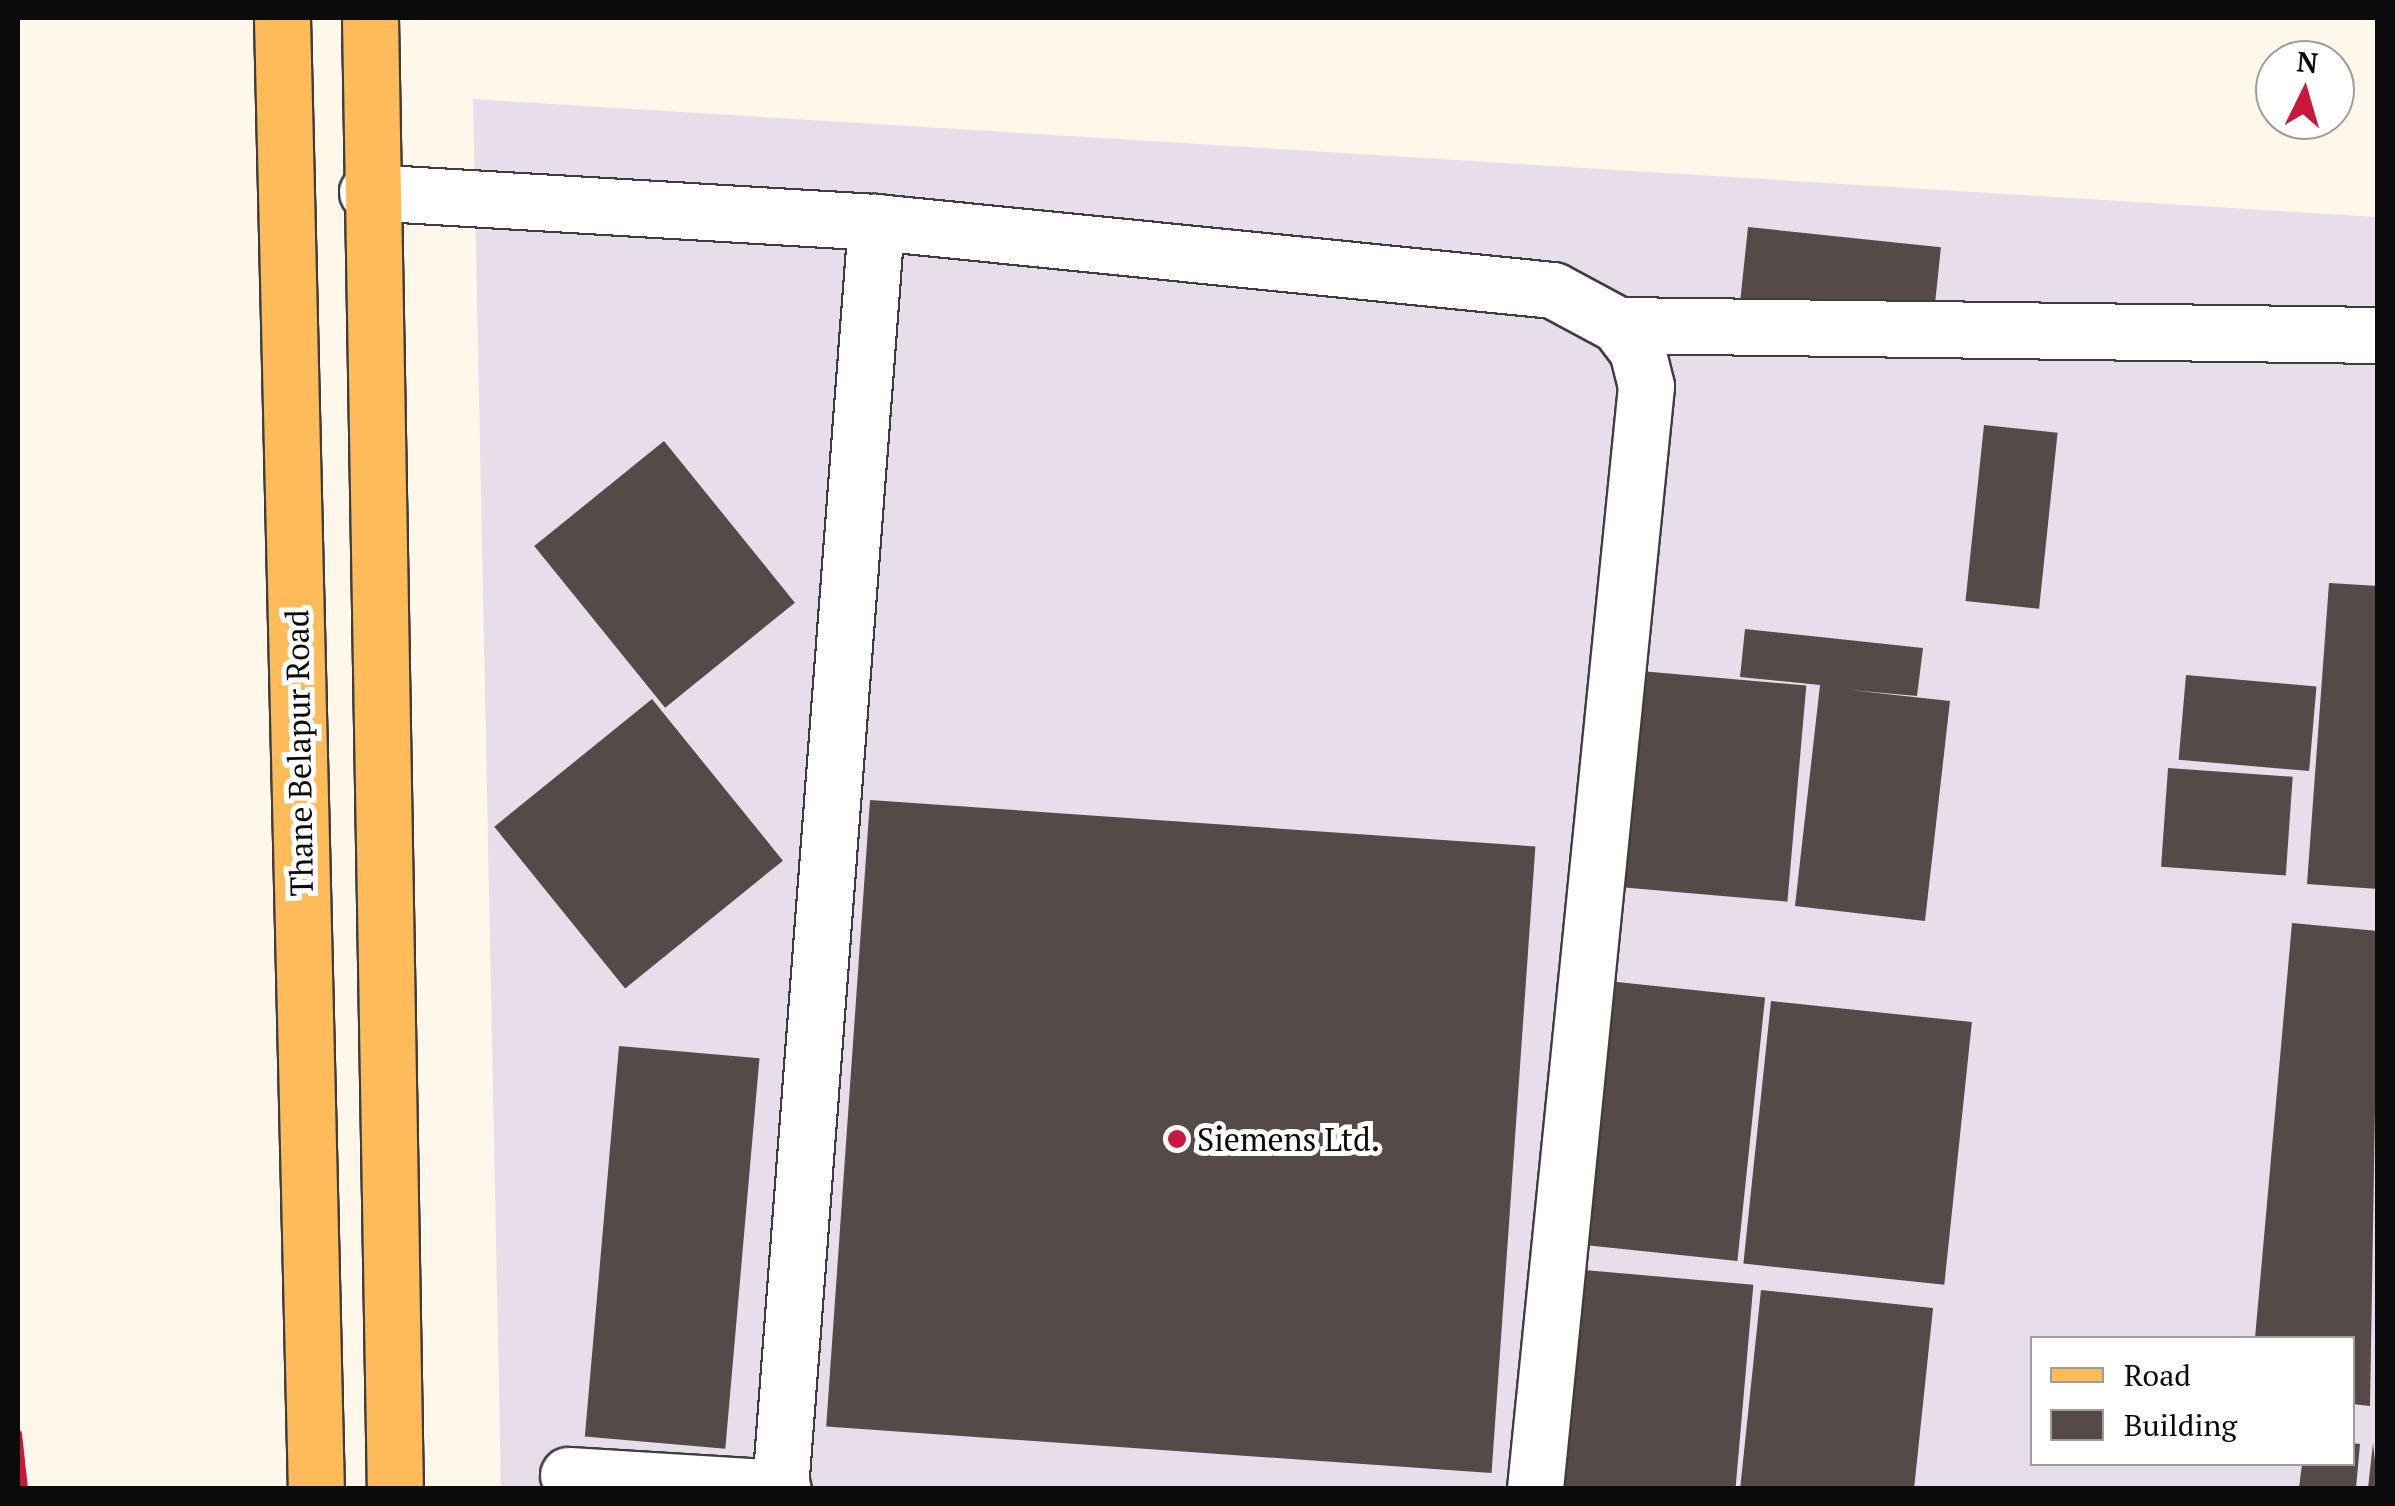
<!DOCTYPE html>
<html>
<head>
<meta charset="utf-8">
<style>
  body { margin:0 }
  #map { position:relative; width:2395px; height:1506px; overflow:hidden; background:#fff7e9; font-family:"PT Serif",serif }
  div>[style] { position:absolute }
  .industrial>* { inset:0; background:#e8deeb }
  .building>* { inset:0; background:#554a47; transform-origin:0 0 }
  .roads { filter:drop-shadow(2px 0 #3e3e3e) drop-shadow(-2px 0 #3e3e3e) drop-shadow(0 2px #3e3e3e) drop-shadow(0 -2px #3e3e3e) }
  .minor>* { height:55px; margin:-27.5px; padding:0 27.5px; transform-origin:27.5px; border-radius:27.5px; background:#fff }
  .major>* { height:55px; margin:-27.5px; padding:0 27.5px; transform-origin:27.5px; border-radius:27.5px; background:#ffba59 }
  .rail>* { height:8px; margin:-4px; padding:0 4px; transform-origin:4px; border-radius:4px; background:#c7183e }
  .dots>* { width:28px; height:28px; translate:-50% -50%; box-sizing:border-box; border:5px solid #fff; border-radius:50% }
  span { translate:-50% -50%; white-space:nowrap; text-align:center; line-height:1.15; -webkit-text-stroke:10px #fff; paint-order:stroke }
  .street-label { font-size:32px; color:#0b0b0b }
  .poi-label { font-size:32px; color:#0b0b0b }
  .left { translate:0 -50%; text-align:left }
  .frame { position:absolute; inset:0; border:20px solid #0b0b0b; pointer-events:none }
  .legend { position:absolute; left:2030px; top:1336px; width:325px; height:130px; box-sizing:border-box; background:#fff; border:2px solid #9d9d9d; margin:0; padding:12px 18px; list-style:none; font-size:30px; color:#0b0b0b }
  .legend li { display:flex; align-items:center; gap:20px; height:50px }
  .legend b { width:50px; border:2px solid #9d9d9d }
  .north { position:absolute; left:2255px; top:40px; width:100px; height:100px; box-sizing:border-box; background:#fff; border:2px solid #9d9d9d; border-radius:50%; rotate:5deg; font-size:28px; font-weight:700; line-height:40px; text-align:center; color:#0b0b0b }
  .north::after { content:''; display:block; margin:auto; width:35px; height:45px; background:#c7183e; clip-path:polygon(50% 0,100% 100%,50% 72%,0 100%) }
</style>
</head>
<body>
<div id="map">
  <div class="industrial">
    <i style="clip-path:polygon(evenodd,473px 99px,2377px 217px,2377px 1488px,501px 1488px,473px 99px,2032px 1338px,2352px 1338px,2352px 1464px,2032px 1464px,2032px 1338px)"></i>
  </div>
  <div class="building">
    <i style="left:1748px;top:227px;width:194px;height:72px;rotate:6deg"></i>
    <i style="left:1984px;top:425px;width:74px;height:177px;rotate:6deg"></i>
    <i style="left:664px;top:441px;width:208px;height:167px;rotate:51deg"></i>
    <i style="clip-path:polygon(2329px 583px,2378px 586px,2378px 889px,2307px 884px)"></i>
    <i style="clip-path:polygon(1745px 629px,1923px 648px,1917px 696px,1850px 690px,1950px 701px,1925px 921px,1795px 906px,1820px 685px,1740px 677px)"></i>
    <i style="left:1629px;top:670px;width:178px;height:217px;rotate:5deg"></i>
    <i style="left:2186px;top:675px;width:131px;height:85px;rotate:5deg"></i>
    <i style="left:652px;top:699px;width:208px;height:203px;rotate:51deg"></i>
    <i style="left:2168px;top:768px;width:125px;height:99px;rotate:4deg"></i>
    <i style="left:870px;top:800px;width:667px;height:628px;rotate:4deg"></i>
    <i style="clip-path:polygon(2292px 923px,2378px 931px,2370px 1406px,2352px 1404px,2352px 1338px,2255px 1338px)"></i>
    <i style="left:1598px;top:980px;width:168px;height:265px;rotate:6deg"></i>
    <i style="left:1771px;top:1001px;width:202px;height:264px;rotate:6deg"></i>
    <i style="left:619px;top:1046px;width:141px;height:392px;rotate:5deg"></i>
    <i style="left:1584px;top:1270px;width:170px;height:219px;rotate:5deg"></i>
    <i style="left:1761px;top:1290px;width:173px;height:199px;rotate:6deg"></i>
    <i style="clip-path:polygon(2352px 1443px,2360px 1444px,2356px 1488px,2299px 1488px,2302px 1464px,2352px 1464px)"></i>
    <i style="clip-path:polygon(2373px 1443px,2378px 1488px,2368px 1488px)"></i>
  </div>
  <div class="roads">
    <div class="minor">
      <i style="left:367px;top:192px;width:510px;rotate:3.37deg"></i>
      <i style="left:876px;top:222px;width:680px;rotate:5.74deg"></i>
      <i style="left:1553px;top:290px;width:74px;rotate:28.3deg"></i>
      <i style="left:1618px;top:325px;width:31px;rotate:53deg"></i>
      <i style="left:1637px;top:350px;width:37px;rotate:76deg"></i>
      <i style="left:1646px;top:386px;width:1108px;rotate:95.75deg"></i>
      <i style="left:1618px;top:325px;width:760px;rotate:0.75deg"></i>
      <i style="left:568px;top:1475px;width:215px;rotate:3.5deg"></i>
      <i style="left:780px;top:1488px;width:1270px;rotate:-85.66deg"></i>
    </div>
    <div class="major">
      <i style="left:282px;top:18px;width:1470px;rotate:88.68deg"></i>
      <i style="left:370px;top:18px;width:1470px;rotate:89.03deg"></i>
    </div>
  </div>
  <div class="rail">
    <i style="left:18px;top:1434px;width:54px;rotate:83.7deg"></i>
  </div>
  <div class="dots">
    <i style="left:1177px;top:1139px;background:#c7183e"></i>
  </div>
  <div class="street-label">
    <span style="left:299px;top:753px;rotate:-91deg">Thane Belapur Road</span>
  </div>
  <div class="poi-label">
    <span class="left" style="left:1197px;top:1139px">Siemens Ltd.</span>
  </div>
  <div class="frame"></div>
  <ul class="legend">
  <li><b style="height:12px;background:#ffba59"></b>Road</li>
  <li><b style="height:28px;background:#554a47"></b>Building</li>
  </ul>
  <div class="north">N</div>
</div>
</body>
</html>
